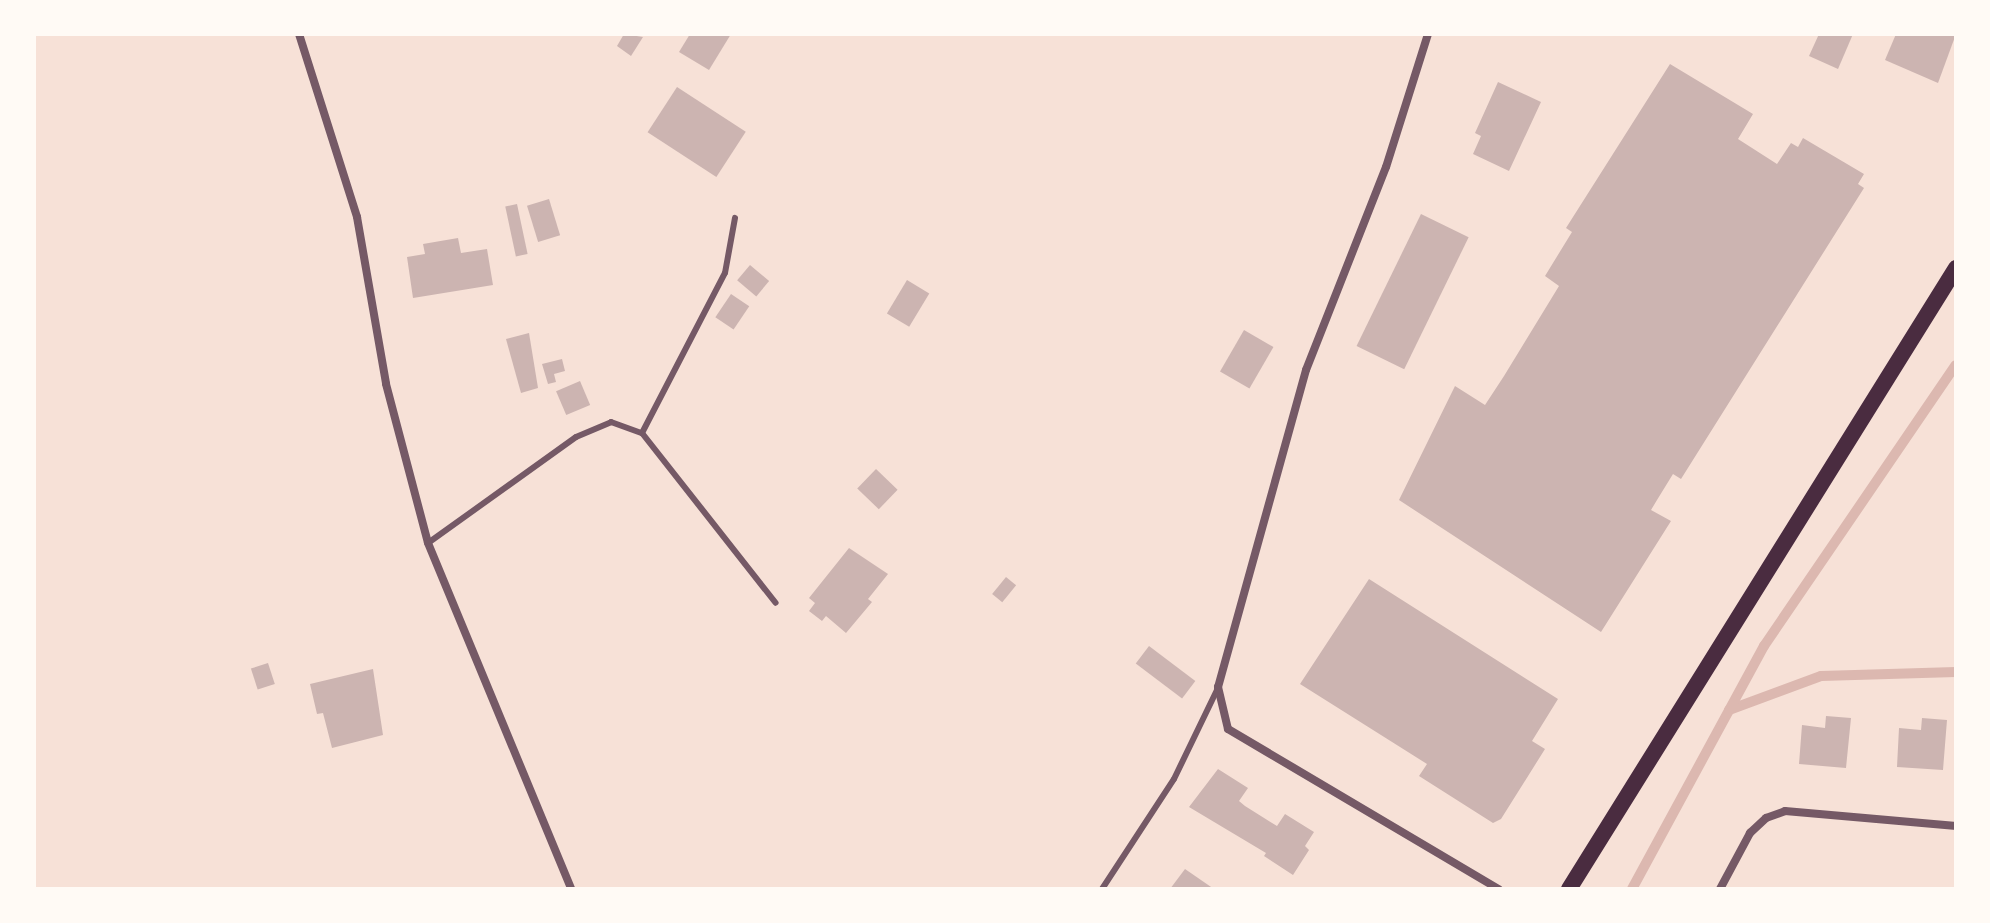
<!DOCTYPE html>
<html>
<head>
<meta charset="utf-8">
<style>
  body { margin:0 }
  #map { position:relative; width:1990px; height:923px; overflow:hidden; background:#f7e1d7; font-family:"DejaVu Sans",sans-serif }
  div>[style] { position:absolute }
  .stream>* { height:10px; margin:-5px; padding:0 5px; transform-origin:5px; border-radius:5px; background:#dcb8b0 }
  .building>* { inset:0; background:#ccb4b1; transform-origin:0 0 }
  .service>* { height:6px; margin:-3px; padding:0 3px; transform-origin:3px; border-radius:3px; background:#755966 }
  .minor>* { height:8px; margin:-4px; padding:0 4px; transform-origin:4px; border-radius:4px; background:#755966 }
  .secondary>* { height:16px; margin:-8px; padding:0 8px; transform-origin:8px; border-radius:8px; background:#4a2c40 }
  span { translate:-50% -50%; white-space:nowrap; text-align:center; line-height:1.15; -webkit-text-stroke:7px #fffaf5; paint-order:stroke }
  .frame { position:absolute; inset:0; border:36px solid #fffaf5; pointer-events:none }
</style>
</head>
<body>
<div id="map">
  <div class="stream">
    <i style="left:1729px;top:710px;width:98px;rotate:-20.3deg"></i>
    <i style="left:1821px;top:676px;width:135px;rotate:-1.7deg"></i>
    <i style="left:1632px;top:889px;width:277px;rotate:-61.5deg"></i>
    <i style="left:1764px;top:646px;width:340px;rotate:-55.7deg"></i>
  </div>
  <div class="building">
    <i style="clip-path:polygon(624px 34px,643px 37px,631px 56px,617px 46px)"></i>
    <i style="clip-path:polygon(690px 34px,731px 34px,709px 70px,679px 52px)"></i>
    <i style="clip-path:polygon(1819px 34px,1853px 34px,1838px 69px,1809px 56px)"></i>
    <i style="clip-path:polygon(1896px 34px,1956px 34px,1938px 83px,1885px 60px)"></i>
    <i style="clip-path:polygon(1670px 64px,1753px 114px,1738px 139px,1777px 164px,1791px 143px,1798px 147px,1803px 138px,1864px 174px,1858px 184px,1864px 188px,1681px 479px,1673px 474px,1657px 500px,1651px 510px,1671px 521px,1601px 632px,1399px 500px,1455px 386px,1485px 405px,1504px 376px,1559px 286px,1545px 276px,1572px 232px,1566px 228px)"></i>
    <i style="clip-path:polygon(1498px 82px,1541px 102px,1509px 171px,1473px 154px,1481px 136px,1475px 133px)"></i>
    <i style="left:677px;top:87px;width:82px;height:54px;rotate:33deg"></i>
    <i style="left:549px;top:199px;width:38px;height:23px;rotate:73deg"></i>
    <i style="left:517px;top:204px;width:51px;height:12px;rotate:78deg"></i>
    <i style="left:1421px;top:214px;width:53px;height:147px;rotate:26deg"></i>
    <i style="clip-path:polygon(458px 238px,461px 253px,487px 249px,493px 285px,413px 298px,407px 257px,425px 254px,423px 244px)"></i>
    <i style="left:750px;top:265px;width:25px;height:20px;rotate:40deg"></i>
    <i style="left:907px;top:280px;width:26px;height:39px;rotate:31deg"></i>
    <i style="left:731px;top:294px;width:22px;height:28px;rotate:34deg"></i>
    <i style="left:1244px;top:330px;width:34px;height:48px;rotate:30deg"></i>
    <i style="clip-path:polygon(529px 333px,538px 388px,521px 393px,506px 339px)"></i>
    <i style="clip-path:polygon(562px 359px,565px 371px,554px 374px,556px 382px,548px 384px,542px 364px)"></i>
    <i style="left:580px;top:381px;width:26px;height:26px;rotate:67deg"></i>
    <i style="left:876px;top:469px;width:30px;height:27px;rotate:44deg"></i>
    <i style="clip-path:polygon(849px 548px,888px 574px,868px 599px,872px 602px,846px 633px,826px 616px,822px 621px,809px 611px,815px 603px,809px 598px)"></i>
    <i style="left:1006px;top:577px;width:13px;height:22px;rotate:39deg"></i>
    <i style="clip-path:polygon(1369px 579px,1558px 699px,1532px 741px,1545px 749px,1501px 819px,1493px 823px,1419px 776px,1427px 764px,1300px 684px)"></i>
    <i style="left:1149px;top:646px;width:58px;height:22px;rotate:37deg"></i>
    <i style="left:268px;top:663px;width:22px;height:18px;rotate:72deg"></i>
    <i style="clip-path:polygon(373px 669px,383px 735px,332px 748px,323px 713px,317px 714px,310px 684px)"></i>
    <i style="clip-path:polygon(1826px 716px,1851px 718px,1846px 768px,1799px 764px,1802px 725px,1825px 728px)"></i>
    <i style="clip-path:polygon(1922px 718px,1947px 720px,1943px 770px,1897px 767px,1899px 728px,1921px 730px)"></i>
    <i style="clip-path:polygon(1218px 769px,1248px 788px,1239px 801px,1245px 806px,1277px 826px,1285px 814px,1314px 832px,1305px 846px,1309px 850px,1293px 875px,1264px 856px,1266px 853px,1189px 807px)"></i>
    <i style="clip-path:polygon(1185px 869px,1214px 889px,1170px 889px)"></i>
  </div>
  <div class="service">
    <i style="left:642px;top:433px;width:180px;rotate:-62.6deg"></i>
    <i style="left:725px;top:273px;width:56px;rotate:-79.7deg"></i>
    <i style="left:428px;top:543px;width:182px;rotate:-35.6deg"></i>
    <i style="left:576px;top:437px;width:38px;rotate:-23deg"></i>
    <i style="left:611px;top:422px;width:33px;rotate:20deg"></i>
    <i style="left:642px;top:433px;width:216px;rotate:51.8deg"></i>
    <i style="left:1102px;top:889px;width:131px;rotate:-56.8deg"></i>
    <i style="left:1174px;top:779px;width:101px;rotate:-64.2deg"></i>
  </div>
  <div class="minor">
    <i style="left:299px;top:34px;width:192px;rotate:72.4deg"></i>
    <i style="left:357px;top:217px;width:169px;rotate:80.1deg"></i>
    <i style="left:386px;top:384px;width:164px;rotate:75.2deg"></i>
    <i style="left:428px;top:543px;width:374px;rotate:67.5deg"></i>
    <i style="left:1428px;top:34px;width:139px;rotate:107.5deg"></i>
    <i style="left:1386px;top:167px;width:218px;rotate:111.5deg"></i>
    <i style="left:1306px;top:370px;width:329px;rotate:105.5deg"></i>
    <i style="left:1218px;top:687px;width:43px;rotate:76.6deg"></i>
    <i style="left:1228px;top:729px;width:315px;rotate:30.6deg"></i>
    <i style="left:1720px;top:889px;width:64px;rotate:-61.8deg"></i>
    <i style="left:1750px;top:833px;width:22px;rotate:-43deg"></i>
    <i style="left:1766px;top:818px;width:20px;rotate:-20deg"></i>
    <i style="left:1785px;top:811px;width:172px;rotate:5deg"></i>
  </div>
  <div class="secondary">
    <i style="left:1569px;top:889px;width:732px;rotate:-58.07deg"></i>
  </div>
  <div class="frame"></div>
</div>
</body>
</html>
